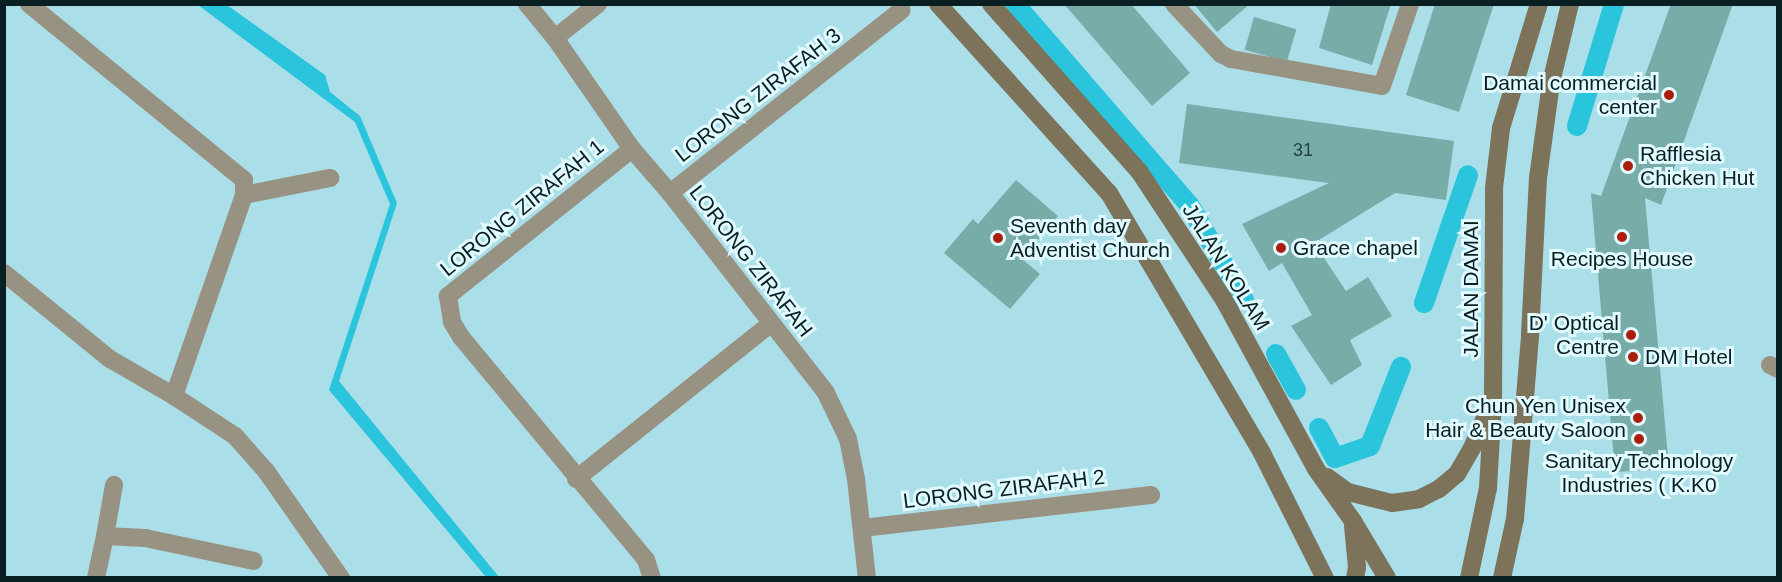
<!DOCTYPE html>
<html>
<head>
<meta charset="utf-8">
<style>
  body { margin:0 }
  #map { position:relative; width:1782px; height:582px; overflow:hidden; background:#aadee8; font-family:Helvetica,sans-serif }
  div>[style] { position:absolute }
  .water>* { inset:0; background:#2ac5dc }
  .canal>* { height:20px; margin:-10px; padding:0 10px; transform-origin:10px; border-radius:10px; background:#2ac5dc }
  .building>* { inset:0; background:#78aca8; transform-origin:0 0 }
  .street>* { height:18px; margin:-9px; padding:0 9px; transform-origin:9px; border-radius:9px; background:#989282 }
  .secondary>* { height:18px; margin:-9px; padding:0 9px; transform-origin:9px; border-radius:9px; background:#7c735a }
  .dots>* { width:16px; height:16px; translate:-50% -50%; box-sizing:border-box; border:3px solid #e0faff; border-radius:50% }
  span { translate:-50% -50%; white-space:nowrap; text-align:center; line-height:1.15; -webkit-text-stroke:6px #e0faff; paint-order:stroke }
  .number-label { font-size:18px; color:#264244 }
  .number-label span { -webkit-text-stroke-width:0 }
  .poi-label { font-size:21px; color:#0a1f22 }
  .right { translate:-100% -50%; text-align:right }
  .left { translate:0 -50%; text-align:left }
  .street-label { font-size:21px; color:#0a1f22 }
  .frame { position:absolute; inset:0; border:6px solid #0a1f22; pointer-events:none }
</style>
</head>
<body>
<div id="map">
  <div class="water">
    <i style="clip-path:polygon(198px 5px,227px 5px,325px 75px,330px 92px,360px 116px,397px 203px,339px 381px,499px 577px,486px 577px,329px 390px,390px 204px,355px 122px)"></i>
  </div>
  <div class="canal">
    <i style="left:1015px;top:4px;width:267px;rotate:49.1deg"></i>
    <i style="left:1190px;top:206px;width:108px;rotate:60.1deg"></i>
    <i style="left:1577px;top:126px;width:127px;rotate:-73.1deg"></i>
    <i style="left:1424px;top:303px;width:135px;rotate:-71deg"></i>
    <i style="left:1276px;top:354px;width:41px;rotate:60.9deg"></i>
    <i style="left:1319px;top:428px;width:34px;rotate:62deg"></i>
    <i style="left:1335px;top:458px;width:37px;rotate:-19deg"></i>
    <i style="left:1370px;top:446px;width:85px;rotate:-68.6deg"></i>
  </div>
  <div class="building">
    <i style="clip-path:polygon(1064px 4px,1131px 4px,1190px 73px,1152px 106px)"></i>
    <i style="clip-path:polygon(1194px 4px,1250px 4px,1217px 32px)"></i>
    <i style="clip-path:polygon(1331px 4px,1391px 4px,1372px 65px,1319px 48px)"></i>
    <i style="clip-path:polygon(1435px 4px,1494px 4px,1459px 112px,1406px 95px)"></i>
    <i style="clip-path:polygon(1671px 4px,1733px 4px,1661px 205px,1645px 198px,1669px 469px,1615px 472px,1591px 193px,1601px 196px)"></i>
    <i style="left:1254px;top:17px;width:44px;height:34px;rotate:16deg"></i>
    <i style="clip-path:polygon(1187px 104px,1454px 141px,1446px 200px,1395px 193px,1314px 243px,1346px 291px,1368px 277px,1392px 316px,1350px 340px,1362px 365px,1331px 385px,1291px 326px,1312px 315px,1282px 263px,1269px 271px,1242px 224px,1329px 183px,1179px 163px)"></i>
    <i style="clip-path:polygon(1016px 180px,1058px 216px,1022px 259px,1040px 274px,1010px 309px,944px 253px,973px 219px,978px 224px)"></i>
  </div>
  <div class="street">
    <i style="left:29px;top:4px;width:278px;rotate:39.3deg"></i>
    <i style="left:244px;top:180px;width:15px;rotate:90deg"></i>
    <i style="left:244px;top:195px;width:213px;rotate:109.2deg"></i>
    <i style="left:527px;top:4px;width:44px;rotate:50.5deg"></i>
    <i style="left:555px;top:38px;width:135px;rotate:55.3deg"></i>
    <i style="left:632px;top:149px;width:58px;rotate:49.2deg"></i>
    <i style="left:670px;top:193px;width:254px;rotate:52deg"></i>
    <i style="left:826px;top:393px;width:51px;rotate:64.4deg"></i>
    <i style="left:848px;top:439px;width:41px;rotate:78.7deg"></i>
    <i style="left:856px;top:479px;width:100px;rotate:83.7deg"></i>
    <i style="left:1174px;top:4px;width:69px;rotate:46.8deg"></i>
    <i style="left:1221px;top:54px;width:11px;rotate:27deg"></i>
    <i style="left:1231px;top:59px;width:153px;rotate:10.1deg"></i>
    <i style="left:1382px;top:86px;width:87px;rotate:-71.1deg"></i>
    <i style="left:555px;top:38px;width:55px;rotate:-38.3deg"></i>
    <i style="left:632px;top:149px;width:236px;rotate:141.4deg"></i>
    <i style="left:448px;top:296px;width:26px;rotate:81deg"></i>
    <i style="left:452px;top:322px;width:17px;rotate:59deg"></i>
    <i style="left:461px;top:337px;width:290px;rotate:50.3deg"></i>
    <i style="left:646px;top:560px;width:19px;rotate:72deg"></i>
    <i style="left:670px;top:193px;width:295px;rotate:-38.3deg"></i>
    <i style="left:244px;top:195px;width:88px;rotate:-11.2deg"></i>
    <i style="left:4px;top:273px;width:136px;rotate:39.1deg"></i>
    <i style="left:110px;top:359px;width:74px;rotate:30deg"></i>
    <i style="left:174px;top:396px;width:73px;rotate:33.3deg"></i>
    <i style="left:235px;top:436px;width:47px;rotate:48.5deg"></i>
    <i style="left:266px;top:471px;width:131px;rotate:55deg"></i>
    <i style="left:1770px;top:365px;width:9px;rotate:27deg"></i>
    <i style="left:576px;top:479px;width:248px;rotate:-38.6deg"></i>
    <i style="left:862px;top:528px;width:291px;rotate:-6.5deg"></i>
    <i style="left:105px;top:536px;width:52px;rotate:-80deg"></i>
    <i style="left:96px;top:578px;width:43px;rotate:-77.9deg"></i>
    <i style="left:105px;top:536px;width:40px;rotate:2.9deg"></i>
    <i style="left:145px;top:538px;width:111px;rotate:11.9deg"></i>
  </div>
  <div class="secondary">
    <i style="left:938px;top:4px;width:255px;rotate:47.9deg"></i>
    <i style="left:1109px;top:193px;width:302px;rotate:59.5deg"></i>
    <i style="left:1262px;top:453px;width:140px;rotate:63.3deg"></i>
    <i style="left:991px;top:4px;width:223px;rotate:48.5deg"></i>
    <i style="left:1139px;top:171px;width:154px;rotate:56.6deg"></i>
    <i style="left:1224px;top:300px;width:192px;rotate:61.4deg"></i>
    <i style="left:1316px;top:469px;width:64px;rotate:54.6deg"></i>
    <i style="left:1353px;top:521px;width:66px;rotate:59.2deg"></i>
    <i style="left:1327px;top:477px;width:26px;rotate:36deg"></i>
    <i style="left:1348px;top:492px;width:45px;rotate:14deg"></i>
    <i style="left:1392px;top:503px;width:27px;rotate:-8deg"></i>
    <i style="left:1419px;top:499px;width:22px;rotate:-27deg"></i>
    <i style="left:1439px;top:489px;width:23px;rotate:-40deg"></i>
    <i style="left:1457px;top:474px;width:32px;rotate:-60deg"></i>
    <i style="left:1473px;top:446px;width:36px;rotate:-67deg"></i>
    <i style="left:1353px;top:526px;width:41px;rotate:84.4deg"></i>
    <i style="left:1357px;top:567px;width:11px;rotate:100deg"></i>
    <i style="left:1469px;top:578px;width:92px;rotate:-78.1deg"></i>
    <i style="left:1488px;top:488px;width:88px;rotate:-86.7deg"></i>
    <i style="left:1493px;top:400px;width:212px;rotate:-89.7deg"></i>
    <i style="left:1494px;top:188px;width:60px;rotate:-83.3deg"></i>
    <i style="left:1501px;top:128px;width:130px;rotate:-73deg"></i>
    <i style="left:1502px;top:578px;width:60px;rotate:-77.6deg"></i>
    <i style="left:1515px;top:519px;width:185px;rotate:-85.3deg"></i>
    <i style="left:1530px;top:335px;width:157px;rotate:-87.1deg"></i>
    <i style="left:1538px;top:178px;width:96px;rotate:-82.2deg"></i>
    <i style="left:1551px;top:83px;width:81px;rotate:-76.5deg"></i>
  </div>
  <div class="dots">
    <i style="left:1669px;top:95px;background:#ad1d0c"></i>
    <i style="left:1628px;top:166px;background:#ad1d0c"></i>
    <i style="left:1622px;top:237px;background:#ad1d0c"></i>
    <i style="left:998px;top:238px;background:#ad1d0c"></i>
    <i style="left:1281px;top:248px;background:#ad1d0c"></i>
    <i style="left:1631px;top:335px;background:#ad1d0c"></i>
    <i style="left:1633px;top:357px;background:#ad1d0c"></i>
    <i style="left:1638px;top:418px;background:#ad1d0c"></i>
    <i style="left:1639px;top:439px;background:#ad1d0c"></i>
  </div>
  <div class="number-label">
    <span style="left:1303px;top:150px">31</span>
  </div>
  <div class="poi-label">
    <span class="right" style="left:1657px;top:95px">Damai commercial<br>center</span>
    <span class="left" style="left:1640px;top:166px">Rafflesia<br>Chicken Hut</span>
    <span class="left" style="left:1010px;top:238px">Seventh day<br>Adventist Church</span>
    <span class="left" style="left:1293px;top:248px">Grace chapel</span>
    <span style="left:1622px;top:259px">Recipes House</span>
    <span class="right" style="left:1619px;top:335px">D' Optical<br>Centre</span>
    <span class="left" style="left:1645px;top:357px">DM Hotel</span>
    <span class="right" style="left:1626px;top:418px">Chun Yen Unisex<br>Hair &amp; Beauty Saloon</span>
    <span style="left:1639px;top:473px">Sanitary Technology<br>Industries ( K.K0</span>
  </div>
  <div class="street-label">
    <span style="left:758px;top:95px;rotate:-38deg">LORONG ZIRAFAH 3</span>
    <span style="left:522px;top:208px;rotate:-39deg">LORONG ZIRAFAH 1</span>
    <span style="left:751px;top:261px;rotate:52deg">LORONG ZIRAFAH</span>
    <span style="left:1226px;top:267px;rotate:58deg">JALAN KOLAM</span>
    <span style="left:1471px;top:289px;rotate:-90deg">JALAN DAMAI</span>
    <span style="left:1004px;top:489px;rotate:-7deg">LORONG ZIRAFAH 2</span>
  </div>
  <div class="frame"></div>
</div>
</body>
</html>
